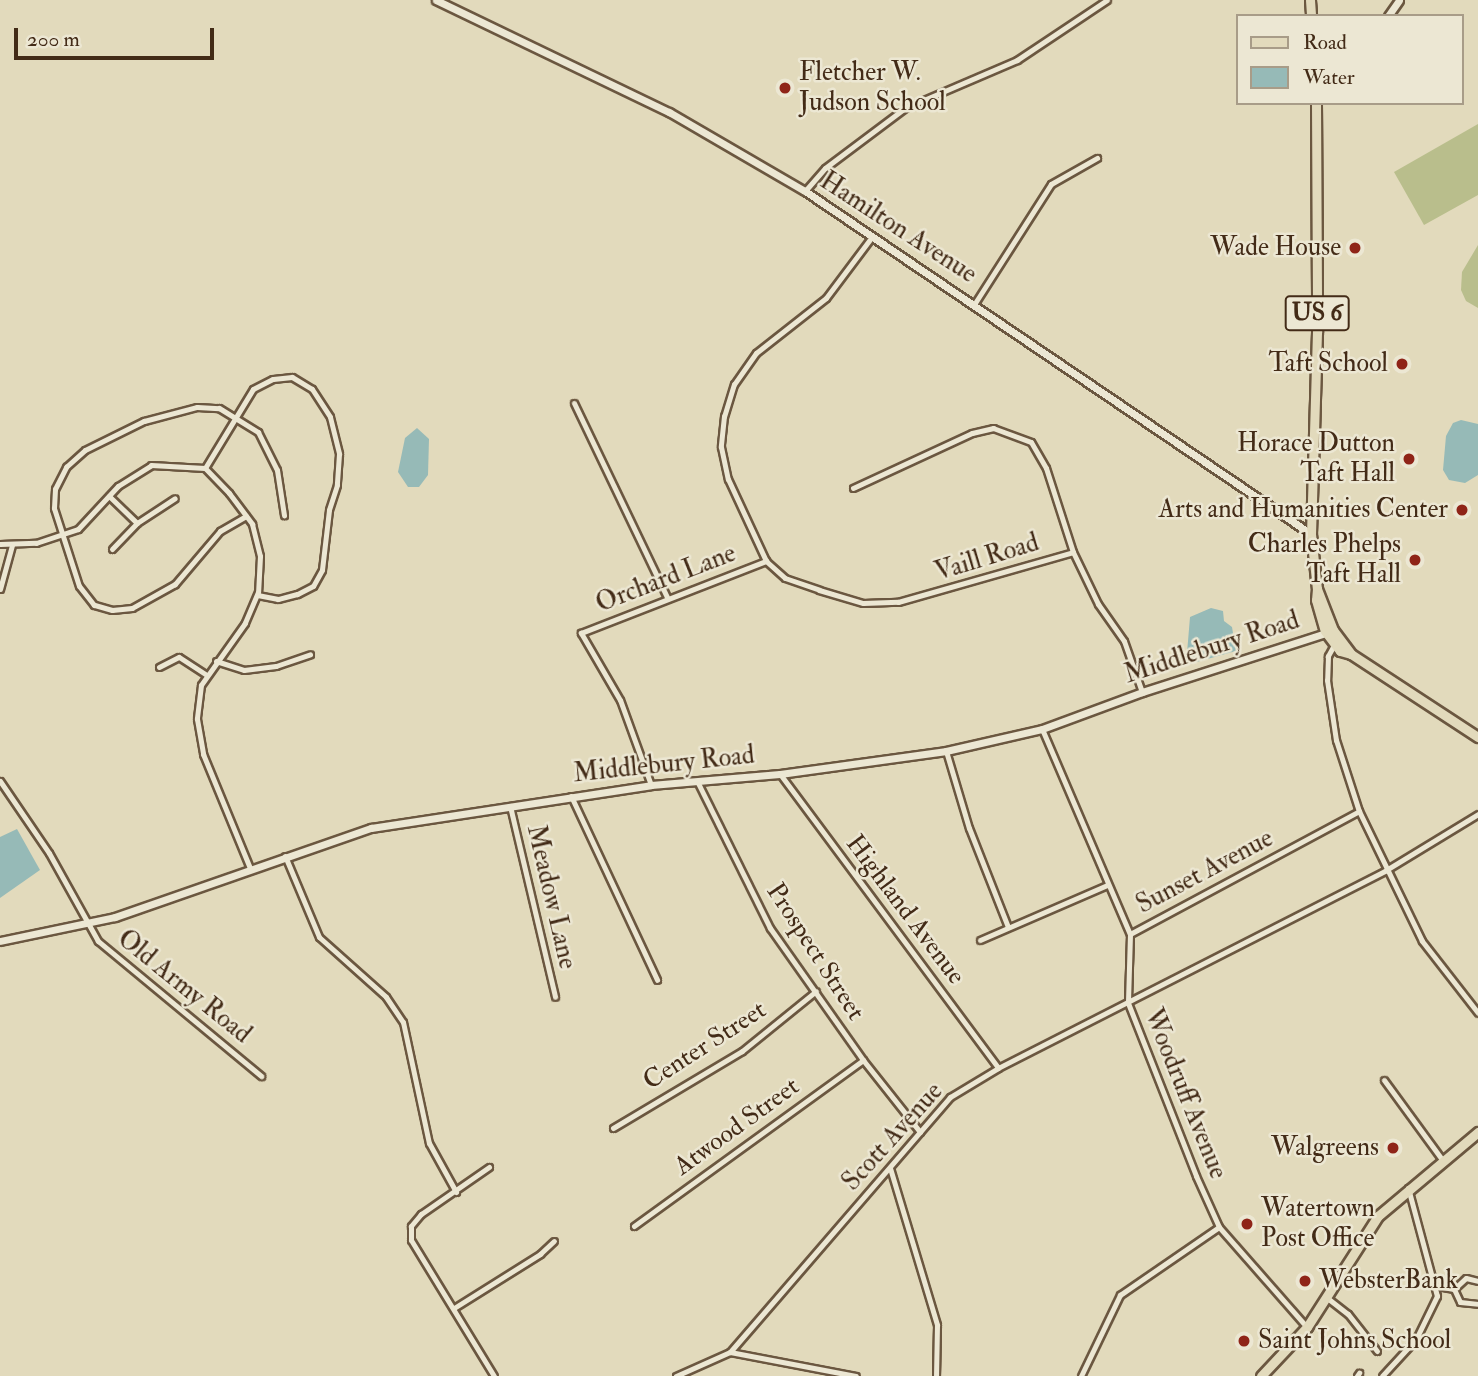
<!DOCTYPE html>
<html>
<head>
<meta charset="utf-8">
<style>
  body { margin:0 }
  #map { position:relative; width:1478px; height:1376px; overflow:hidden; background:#e2dabc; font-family:"IM FELL Double Pica",serif }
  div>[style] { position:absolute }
  .green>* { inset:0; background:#b9be8c }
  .water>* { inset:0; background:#96bab7 }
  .roads { filter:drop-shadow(2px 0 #6b5740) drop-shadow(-2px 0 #6b5740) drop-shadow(0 2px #6b5740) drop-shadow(0 -2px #6b5740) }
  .minor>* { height:5px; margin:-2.5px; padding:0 2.5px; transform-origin:2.5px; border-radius:2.5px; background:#ece7d3 }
  .tertiary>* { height:7px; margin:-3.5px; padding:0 3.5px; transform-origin:3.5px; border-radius:3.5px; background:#ece7d3 }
  .primary>* { height:9px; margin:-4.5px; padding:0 4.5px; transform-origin:4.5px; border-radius:4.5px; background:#e2dabc }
  .dots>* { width:19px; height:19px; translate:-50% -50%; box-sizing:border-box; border:4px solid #ece7d3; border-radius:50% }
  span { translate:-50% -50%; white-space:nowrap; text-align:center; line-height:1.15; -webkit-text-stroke:5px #ece7d3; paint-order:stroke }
  .shield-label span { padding:2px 5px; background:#ece7d3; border:2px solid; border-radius:5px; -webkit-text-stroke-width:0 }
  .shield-label { font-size:24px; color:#432b17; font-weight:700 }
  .poi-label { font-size:26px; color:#432b17 }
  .left { translate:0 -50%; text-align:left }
  .right { translate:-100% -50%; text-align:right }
  .street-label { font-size:26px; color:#432b17 }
  .legend { position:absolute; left:1236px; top:14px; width:228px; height:91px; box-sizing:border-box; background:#ece7d3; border:2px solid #a89c88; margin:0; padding:9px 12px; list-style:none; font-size:21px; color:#432b17 }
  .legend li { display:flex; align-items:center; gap:14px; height:35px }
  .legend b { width:35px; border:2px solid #a89c88 }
  .scale { position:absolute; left:14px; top:28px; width:200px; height:32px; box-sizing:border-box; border:4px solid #432b17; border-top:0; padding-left:9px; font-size:21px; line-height:24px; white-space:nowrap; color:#432b17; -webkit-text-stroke:5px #ece7d3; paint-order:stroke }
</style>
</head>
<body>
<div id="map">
  <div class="green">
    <i style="clip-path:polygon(1478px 124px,1478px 195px,1424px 225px,1394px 172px)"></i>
    <i style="clip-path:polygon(1478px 245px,1478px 308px,1466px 301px,1461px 290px,1462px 272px)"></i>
  </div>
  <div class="water">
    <i style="clip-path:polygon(1461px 420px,1478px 424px,1478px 475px,1465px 483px,1449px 480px,1443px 470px,1446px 436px,1453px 423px)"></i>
    <i style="clip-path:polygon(417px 428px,429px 439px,428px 475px,419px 487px,408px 487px,398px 472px,405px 438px)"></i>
    <i style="clip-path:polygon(1211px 608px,1223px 611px,1224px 621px,1232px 627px,1236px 651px,1186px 665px,1190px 617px)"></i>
    <i style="clip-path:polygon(17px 829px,40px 870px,0 898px,0 837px)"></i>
  </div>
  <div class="roads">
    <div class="minor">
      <i style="left:805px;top:191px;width:30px;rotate:-49deg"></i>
      <i style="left:825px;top:168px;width:100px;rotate:-36.9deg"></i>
      <i style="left:905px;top:108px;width:122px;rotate:-23.2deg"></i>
      <i style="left:1017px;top:60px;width:108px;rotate:-33.7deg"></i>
      <i style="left:871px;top:238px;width:75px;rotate:126.9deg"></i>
      <i style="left:826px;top:298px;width:89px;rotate:141.8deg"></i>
      <i style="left:756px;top:353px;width:38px;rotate:125deg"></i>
      <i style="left:734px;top:384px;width:34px;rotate:107deg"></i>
      <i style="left:724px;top:416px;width:31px;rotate:96deg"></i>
      <i style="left:721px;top:447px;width:33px;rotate:78deg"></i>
      <i style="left:728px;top:479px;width:90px;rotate:65.1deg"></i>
      <i style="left:766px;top:561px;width:25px;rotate:42deg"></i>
      <i style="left:785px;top:578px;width:36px;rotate:19deg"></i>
      <i style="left:819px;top:590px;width:46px;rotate:16.5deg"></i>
      <i style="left:863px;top:603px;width:35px;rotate:-2deg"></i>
      <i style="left:898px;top:602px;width:182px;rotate:-15.9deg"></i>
      <i style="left:975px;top:303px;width:141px;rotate:-57.4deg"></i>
      <i style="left:1051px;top:184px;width:53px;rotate:-29.5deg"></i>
      <i style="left:574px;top:403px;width:215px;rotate:64.4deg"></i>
      <i style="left:205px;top:468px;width:92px;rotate:-58.7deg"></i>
      <i style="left:253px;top:389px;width:22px;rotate:-27deg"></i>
      <i style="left:273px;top:379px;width:19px;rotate:-6deg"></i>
      <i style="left:292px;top:377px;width:23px;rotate:31deg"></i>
      <i style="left:312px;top:389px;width:33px;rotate:57deg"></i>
      <i style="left:330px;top:417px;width:38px;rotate:76deg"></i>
      <i style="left:339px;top:454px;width:31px;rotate:94deg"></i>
      <i style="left:337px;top:485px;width:26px;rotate:108deg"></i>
      <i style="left:329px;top:510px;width:60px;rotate:96.7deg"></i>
      <i style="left:322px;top:570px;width:18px;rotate:119deg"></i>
      <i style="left:313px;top:586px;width:18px;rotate:153deg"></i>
      <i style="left:297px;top:594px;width:20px;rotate:165deg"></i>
      <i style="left:278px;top:599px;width:21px;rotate:-169deg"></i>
      <i style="left:853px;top:488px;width:131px;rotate:-24.8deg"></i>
      <i style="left:972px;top:433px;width:22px;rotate:-13deg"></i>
      <i style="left:993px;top:428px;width:40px;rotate:20.2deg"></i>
      <i style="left:1031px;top:442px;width:30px;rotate:60deg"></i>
      <i style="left:1046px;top:468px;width:88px;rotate:72.2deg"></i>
      <i style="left:1073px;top:552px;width:58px;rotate:64.3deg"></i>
      <i style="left:1098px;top:604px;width:45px;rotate:54.9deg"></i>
      <i style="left:1124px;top:641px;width:54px;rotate:70.6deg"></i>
      <i style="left:109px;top:496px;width:39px;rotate:44deg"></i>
      <i style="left:246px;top:516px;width:30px;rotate:150deg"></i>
      <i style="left:220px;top:531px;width:70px;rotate:130.3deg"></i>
      <i style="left:175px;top:584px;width:49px;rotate:150.8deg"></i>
      <i style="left:132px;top:608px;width:20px;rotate:174deg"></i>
      <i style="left:112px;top:610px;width:19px;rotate:-164deg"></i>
      <i style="left:94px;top:605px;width:24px;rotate:-128deg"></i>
      <i style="left:79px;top:586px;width:82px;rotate:-107.8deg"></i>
      <i style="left:54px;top:508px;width:19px;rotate:-87deg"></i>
      <i style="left:55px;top:489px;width:25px;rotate:-63deg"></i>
      <i style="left:66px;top:467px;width:25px;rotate:-42deg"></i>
      <i style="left:85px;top:450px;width:66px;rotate:-26.2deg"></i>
      <i style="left:144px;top:421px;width:55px;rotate:-14.8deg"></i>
      <i style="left:197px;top:407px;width:22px;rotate:3deg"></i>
      <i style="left:219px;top:408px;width:46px;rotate:31.6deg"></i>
      <i style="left:258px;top:432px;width:42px;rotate:63.4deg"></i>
      <i style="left:277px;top:470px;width:46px;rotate:81.2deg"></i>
      <i style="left:0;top:544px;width:36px;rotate:-2deg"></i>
      <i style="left:36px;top:543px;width:44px;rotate:-18.4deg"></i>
      <i style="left:78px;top:529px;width:59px;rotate:-47.1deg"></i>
      <i style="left:118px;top:486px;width:39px;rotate:-32deg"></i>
      <i style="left:151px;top:465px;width:54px;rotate:3.2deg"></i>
      <i style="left:205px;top:468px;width:35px;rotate:46deg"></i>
      <i style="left:229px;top:493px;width:39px;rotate:53deg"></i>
      <i style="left:252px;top:524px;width:33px;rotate:76deg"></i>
      <i style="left:260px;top:556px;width:36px;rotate:93deg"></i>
      <i style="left:258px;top:592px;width:34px;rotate:113deg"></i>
      <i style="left:245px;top:623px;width:76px;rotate:125.4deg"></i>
      <i style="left:201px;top:685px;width:34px;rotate:97deg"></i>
      <i style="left:197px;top:719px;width:36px;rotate:80deg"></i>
      <i style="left:203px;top:754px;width:123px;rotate:67.6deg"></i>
      <i style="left:112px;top:549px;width:36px;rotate:-46deg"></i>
      <i style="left:137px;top:523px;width:45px;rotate:-33.3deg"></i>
      <i style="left:0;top:589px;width:46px;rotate:-74.7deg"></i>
      <i style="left:1334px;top:645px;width:13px;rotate:119deg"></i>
      <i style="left:1328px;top:656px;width:24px;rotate:92deg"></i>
      <i style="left:1327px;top:680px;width:61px;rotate:81.5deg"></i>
      <i style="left:1336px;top:740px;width:75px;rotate:72.1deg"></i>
      <i style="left:1359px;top:811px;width:144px;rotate:64.1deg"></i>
      <i style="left:1422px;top:941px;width:91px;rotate:52.1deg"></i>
      <i style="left:216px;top:661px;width:29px;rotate:18deg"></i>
      <i style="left:244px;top:670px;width:32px;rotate:-7deg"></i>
      <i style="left:276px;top:666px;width:36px;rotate:-19deg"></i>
      <i style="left:159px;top:667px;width:22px;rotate:-27deg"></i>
      <i style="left:179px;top:657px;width:33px;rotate:33deg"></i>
      <i style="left:1042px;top:729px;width:223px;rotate:66.8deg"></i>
      <i style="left:946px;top:751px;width:80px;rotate:73.4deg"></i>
      <i style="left:969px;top:828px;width:106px;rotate:68.5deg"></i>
      <i style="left:780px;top:774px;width:366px;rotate:53.4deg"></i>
      <i style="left:0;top:781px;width:87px;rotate:55.8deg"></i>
      <i style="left:49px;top:853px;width:101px;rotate:60.9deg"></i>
      <i style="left:98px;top:941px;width:212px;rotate:39.6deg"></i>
      <i style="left:697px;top:781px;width:164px;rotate:63.6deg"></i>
      <i style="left:770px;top:928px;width:161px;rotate:54.8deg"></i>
      <i style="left:863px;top:1060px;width:92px;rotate:51.6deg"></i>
      <i style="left:651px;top:785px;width:90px;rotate:-110deg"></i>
      <i style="left:620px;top:700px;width:78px;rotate:-120.2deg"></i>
      <i style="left:581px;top:633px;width:199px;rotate:-21.3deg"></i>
      <i style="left:571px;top:796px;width:203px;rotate:64.9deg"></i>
      <i style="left:510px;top:806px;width:196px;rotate:76.7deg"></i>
      <i style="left:285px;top:856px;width:88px;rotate:67.2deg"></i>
      <i style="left:319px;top:937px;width:90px;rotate:41.8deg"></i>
      <i style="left:386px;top:997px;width:30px;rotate:56deg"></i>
      <i style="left:403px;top:1022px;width:124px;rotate:77.9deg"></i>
      <i style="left:429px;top:1143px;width:56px;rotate:61.1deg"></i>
      <i style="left:1130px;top:934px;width:69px;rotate:91.7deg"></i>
      <i style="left:1128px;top:1003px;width:186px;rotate:68.5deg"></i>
      <i style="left:1196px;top:1176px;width:56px;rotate:65.7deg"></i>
      <i style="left:1219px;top:1227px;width:133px;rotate:48.7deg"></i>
      <i style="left:1130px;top:934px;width:260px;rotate:-28.2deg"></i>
      <i style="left:980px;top:940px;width:138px;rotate:-23.4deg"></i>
      <i style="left:1384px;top:1080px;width:100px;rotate:53.9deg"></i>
      <i style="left:613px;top:1128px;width:150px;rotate:-30.8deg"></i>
      <i style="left:742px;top:1051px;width:95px;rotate:-39deg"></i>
      <i style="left:489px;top:1167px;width:83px;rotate:145.3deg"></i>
      <i style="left:421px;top:1214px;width:16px;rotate:130deg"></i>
      <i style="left:411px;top:1226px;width:14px;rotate:90deg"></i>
      <i style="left:411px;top:1240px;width:159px;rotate:58.6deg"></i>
      <i style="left:890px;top:1168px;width:164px;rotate:73.3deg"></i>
      <i style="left:937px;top:1325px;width:51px;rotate:91.1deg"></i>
      <i style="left:634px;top:1226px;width:283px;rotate:-35.9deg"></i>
      <i style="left:1437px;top:1286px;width:17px;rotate:10deg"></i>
      <i style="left:1454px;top:1289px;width:16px;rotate:-43deg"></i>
      <i style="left:1466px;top:1278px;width:12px;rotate:14deg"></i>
      <i style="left:1454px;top:1289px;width:14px;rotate:65deg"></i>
      <i style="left:1460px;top:1302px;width:18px;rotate:6deg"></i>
      <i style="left:1326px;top:1297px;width:28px;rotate:38deg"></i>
      <i style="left:1348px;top:1314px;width:47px;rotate:51.9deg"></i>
      <i style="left:454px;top:1308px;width:102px;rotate:-32.1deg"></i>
      <i style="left:540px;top:1254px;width:19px;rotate:-43deg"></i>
      <i style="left:730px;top:1352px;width:337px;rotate:-49.2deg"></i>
      <i style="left:950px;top:1097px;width:56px;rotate:-31.1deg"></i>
      <i style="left:998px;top:1068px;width:436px;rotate:-27deg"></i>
      <i style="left:1386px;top:870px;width:108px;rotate:-31.3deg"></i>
      <i style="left:676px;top:1376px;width:59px;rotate:-24deg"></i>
      <i style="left:730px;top:1352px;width:128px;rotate:10.8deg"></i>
      <i style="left:1081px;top:1376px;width:90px;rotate:-64.3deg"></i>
      <i style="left:1120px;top:1295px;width:120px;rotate:-34.5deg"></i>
      <i style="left:1357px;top:1376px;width:4px;rotate:-56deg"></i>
      <i style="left:1382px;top:1376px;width:50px;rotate:-47.4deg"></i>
      <i style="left:1416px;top:1339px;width:48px;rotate:-64deg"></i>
      <i style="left:1437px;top:1296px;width:112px;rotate:-105deg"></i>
    </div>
    <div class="tertiary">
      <i style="left:436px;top:0;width:259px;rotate:25.7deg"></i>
      <i style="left:669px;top:112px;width:157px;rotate:30.2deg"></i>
      <i style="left:805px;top:191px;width:611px;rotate:34.13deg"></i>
      <i style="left:1388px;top:16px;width:19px;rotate:-55deg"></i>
      <i style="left:0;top:941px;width:117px;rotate:-11.8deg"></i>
      <i style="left:115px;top:917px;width:271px;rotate:-19.2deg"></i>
      <i style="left:371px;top:828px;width:283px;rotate:-8.7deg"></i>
      <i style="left:651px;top:785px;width:129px;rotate:-4.9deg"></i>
      <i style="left:780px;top:774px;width:168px;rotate:-7.9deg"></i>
      <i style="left:946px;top:751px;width:98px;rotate:-12.9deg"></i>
      <i style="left:1042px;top:729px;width:107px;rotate:-20.3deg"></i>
      <i style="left:1142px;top:692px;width:196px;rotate:-17.8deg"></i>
    </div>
    <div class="primary">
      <i style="left:1310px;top:0;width:16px;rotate:86deg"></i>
      <i style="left:1316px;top:103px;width:229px;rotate:89.7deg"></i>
      <i style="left:1317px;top:332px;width:202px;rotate:91.7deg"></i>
      <i style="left:1311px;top:534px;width:55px;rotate:83.8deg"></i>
      <i style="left:1317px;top:589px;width:44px;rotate:68.7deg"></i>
      <i style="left:1333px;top:630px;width:30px;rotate:53deg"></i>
      <i style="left:1351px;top:654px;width:152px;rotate:33.2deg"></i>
      <i style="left:1317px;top:589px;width:11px;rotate:95deg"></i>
      <i style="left:1316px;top:600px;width:32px;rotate:74deg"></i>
      <i style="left:1325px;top:631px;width:25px;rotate:53deg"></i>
      <i style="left:1340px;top:651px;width:11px;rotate:15deg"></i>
      <i style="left:1261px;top:1376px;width:67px;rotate:-46.8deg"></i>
      <i style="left:1307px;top:1327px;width:132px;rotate:-57.4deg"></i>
      <i style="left:1378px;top:1216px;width:131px;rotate:-40deg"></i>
    </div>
  </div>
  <div class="dots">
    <i style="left:785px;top:88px;background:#8f2418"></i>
    <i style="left:1355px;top:248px;background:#8f2418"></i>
    <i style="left:1402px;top:364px;background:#8f2418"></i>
    <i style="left:1409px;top:459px;background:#8f2418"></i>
    <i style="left:1462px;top:510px;background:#8f2418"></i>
    <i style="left:1415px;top:560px;background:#8f2418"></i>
    <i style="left:1393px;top:1148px;background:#8f2418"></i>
    <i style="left:1247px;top:1224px;background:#8f2418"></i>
    <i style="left:1305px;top:1281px;background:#8f2418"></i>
    <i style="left:1244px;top:1341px;background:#8f2418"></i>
  </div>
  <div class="shield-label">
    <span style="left:1317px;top:313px">US 6</span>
  </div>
  <div class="poi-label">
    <span class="left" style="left:799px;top:88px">Fletcher W.<br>Judson School</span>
    <span class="right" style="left:1341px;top:248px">Wade House</span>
    <span class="right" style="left:1388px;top:364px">Taft School</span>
    <span class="right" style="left:1395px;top:459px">Horace Dutton<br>Taft Hall</span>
    <span class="right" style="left:1448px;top:510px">Arts and Humanities Center</span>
    <span class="right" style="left:1401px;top:560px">Charles Phelps<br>Taft Hall</span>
    <span class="right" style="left:1379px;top:1148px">Walgreens</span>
    <span class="left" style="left:1261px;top:1224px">Watertown<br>Post Office</span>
    <span class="left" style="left:1319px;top:1281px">WebsterBank</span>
    <span class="left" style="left:1258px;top:1341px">Saint Johns School</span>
  </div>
  <div class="street-label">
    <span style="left:898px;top:228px;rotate:33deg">Hamilton Avenue</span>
    <span style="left:987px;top:558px;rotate:-17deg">Vaill Road</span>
    <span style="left:666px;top:579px;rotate:-21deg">Orchard Lane</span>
    <span style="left:1212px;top:648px;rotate:-18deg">Middlebury Road</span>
    <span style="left:664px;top:765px;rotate:-6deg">Middlebury Road</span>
    <span style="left:1205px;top:872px;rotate:-28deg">Sunset Avenue</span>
    <span style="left:551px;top:897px;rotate:77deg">Meadow Lane</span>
    <span style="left:905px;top:910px;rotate:53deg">Highland Avenue</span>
    <span style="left:815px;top:952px;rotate:57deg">Prospect Street</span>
    <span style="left:184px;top:987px;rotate:39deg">Old Army Road</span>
    <span style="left:705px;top:1046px;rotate:-33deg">Center Street</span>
    <span style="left:1185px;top:1094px;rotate:68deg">Woodruff Avenue</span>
    <span style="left:737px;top:1127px;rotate:-36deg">Atwood Street</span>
    <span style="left:893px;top:1137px;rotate:-48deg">Scott Avenue</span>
  </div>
  <ul class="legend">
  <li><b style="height:9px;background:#e2dabc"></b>Road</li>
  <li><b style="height:19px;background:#96bab7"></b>Water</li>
  </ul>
  <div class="scale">200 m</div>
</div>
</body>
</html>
